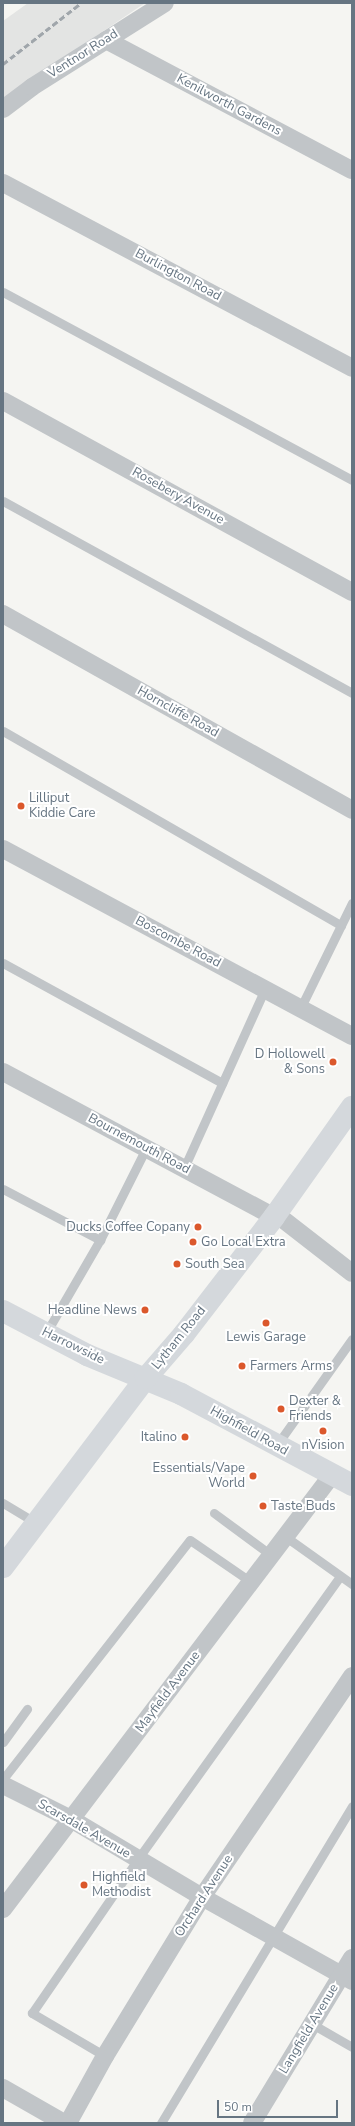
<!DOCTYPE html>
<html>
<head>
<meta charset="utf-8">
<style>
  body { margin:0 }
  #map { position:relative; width:355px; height:2126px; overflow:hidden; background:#f5f5f2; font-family:"Nunito Sans",sans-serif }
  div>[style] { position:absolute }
  .built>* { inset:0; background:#e3e4e3 }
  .lane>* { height:9px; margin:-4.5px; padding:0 4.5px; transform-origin:4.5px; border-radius:4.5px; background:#c1c5c8 }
  .street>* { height:18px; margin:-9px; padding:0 9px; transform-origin:9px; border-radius:9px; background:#c1c5c8 }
  .secondary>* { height:22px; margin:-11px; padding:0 11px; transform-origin:11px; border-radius:11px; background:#d4d8dc }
  .rail>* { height:3px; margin-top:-1.5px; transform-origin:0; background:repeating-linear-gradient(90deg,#a0a6ab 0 6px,transparent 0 9px) }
  .dots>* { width:11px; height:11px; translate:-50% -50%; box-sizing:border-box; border:2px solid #fff; border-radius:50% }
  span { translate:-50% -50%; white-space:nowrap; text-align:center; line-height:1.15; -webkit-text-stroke:4px #fff; paint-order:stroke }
  .street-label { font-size:13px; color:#667582 }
  .poi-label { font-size:13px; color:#667582 }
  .left { translate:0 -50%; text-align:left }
  .right { translate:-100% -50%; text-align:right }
  .frame { position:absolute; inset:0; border:4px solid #667582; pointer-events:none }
  .scale { position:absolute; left:217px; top:2100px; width:121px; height:18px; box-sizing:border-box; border:2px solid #667582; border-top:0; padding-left:5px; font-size:12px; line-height:14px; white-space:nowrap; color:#667582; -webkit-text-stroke:3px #fff; paint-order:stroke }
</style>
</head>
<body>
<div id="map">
  <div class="built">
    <i style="clip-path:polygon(28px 3px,145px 3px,3px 99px,3px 21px)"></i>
  </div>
  <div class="lane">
    <i style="left:3px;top:292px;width:396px;rotate:28.3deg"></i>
    <i style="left:3px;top:501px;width:398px;rotate:28.8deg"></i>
    <i style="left:3px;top:731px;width:390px;rotate:29.9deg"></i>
    <i style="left:3px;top:963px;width:250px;rotate:28.7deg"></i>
    <i style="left:300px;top:1009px;width:118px;rotate:-63.9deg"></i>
    <i style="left:184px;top:1168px;width:196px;rotate:-65.7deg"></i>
    <i style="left:3px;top:1189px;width:110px;rotate:27.7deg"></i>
    <i style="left:46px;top:1333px;width:108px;rotate:-59.9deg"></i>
    <i style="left:100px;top:1240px;width:103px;rotate:-63.4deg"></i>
    <i style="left:276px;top:1446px;width:131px;rotate:-54.6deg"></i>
    <i style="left:3px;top:1503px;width:37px;rotate:31deg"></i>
    <i style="left:214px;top:1513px;width:71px;rotate:36.4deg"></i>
    <i style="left:286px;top:1537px;width:81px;rotate:35.5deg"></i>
    <i style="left:3px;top:1742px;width:41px;rotate:-54deg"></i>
    <i style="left:3px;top:1779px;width:303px;rotate:-52deg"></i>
    <i style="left:190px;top:1540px;width:74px;rotate:34.5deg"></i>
    <i style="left:312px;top:2024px;width:46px;rotate:29.9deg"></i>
    <i style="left:105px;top:2056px;width:85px;rotate:-149.5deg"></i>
    <i style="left:32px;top:2013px;width:186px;rotate:-55.5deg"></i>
    <i style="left:137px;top:1860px;width:349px;rotate:-54.4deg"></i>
    <i style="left:161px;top:2123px;width:370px;rotate:-58.9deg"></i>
  </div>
  <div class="street">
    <i style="left:106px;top:40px;width:278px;rotate:27.9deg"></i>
    <i style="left:3px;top:109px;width:36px;rotate:-37deg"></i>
    <i style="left:32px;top:87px;width:157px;rotate:-32.3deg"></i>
    <i style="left:3px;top:183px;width:395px;rotate:27.9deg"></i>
    <i style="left:3px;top:401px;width:398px;rotate:28.7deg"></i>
    <i style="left:3px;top:614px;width:400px;rotate:29.3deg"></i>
    <i style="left:3px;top:849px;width:396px;rotate:28.2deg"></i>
    <i style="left:3px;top:1072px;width:307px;rotate:28.1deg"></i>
    <i style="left:276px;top:1214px;width:96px;rotate:37.8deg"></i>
    <i style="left:3px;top:1785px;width:76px;rotate:26.6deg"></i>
    <i style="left:71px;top:1819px;width:152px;rotate:30.8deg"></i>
    <i style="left:202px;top:1897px;width:172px;rotate:29.2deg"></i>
    <i style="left:3px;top:1909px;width:545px;rotate:-52.84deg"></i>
    <i style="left:3px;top:2088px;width:70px;rotate:29.8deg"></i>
    <i style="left:68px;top:2123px;width:77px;rotate:-61.1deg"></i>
    <i style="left:105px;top:2056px;width:186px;rotate:-58.6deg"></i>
    <i style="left:202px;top:1897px;width:267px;rotate:-55.8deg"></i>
    <i style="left:252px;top:2123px;width:193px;rotate:-58.8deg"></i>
  </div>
  <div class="secondary">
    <i style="left:3px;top:1311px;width:95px;rotate:27.6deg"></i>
    <i style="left:87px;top:1355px;width:102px;rotate:22.5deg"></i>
    <i style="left:181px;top:1394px;width:194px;rotate:28deg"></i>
    <i style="left:3px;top:1567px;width:237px;rotate:-52.9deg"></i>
    <i style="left:146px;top:1378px;width:58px;rotate:-49.2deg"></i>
    <i style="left:184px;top:1334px;width:148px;rotate:-52.4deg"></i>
    <i style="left:274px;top:1217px;width:135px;rotate:-54.7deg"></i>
  </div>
  <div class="rail">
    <i style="left:3px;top:64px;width:99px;rotate:-38deg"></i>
  </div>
  <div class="dots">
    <i style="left:21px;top:806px;background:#db582c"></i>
    <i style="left:333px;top:1062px;background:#db582c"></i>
    <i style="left:198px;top:1227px;background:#db582c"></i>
    <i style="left:193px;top:1242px;background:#db582c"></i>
    <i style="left:177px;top:1264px;background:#db582c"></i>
    <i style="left:145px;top:1310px;background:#db582c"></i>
    <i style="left:266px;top:1323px;background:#db582c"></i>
    <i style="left:242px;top:1366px;background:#db582c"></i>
    <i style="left:281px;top:1409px;background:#db582c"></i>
    <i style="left:323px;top:1431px;background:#db582c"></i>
    <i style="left:185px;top:1437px;background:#db582c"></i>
    <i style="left:253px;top:1476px;background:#db582c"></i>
    <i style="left:263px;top:1506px;background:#db582c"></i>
    <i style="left:84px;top:1885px;background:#db582c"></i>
  </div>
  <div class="street-label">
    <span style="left:83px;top:54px;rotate:-32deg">Ventnor Road</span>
    <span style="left:229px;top:105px;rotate:28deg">Kenilworth Gardens</span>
    <span style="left:178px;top:275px;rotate:28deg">Burlington Road</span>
    <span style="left:178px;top:496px;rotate:29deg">Rosebery Avenue</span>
    <span style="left:178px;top:712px;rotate:29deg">Horncliffe Road</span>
    <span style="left:178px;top:942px;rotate:28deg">Boscombe Road</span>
    <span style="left:139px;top:1144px;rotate:28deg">Bournemouth Road</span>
    <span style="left:179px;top:1338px;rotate:-51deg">Lytham Road</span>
    <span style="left:73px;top:1346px;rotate:26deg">Harrowside</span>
    <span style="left:249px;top:1431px;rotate:29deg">Highfield Road</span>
    <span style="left:168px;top:1692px;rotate:-53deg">Mayfield Avenue</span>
    <span style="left:84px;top:1829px;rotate:30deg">Scarsdale Avenue</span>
    <span style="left:204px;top:1896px;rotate:-57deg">Orchard Avenue</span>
    <span style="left:309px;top:2029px;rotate:-59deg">Langfield Avenue</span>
  </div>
  <div class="poi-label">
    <span class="left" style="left:29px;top:806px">Lilliput<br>Kiddie Care</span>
    <span class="right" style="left:325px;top:1062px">D Hollowell<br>&amp; Sons</span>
    <span class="right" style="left:190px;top:1227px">Ducks Coffee Copany</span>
    <span class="left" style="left:201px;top:1242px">Go Local Extra</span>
    <span class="left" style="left:185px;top:1264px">South Sea</span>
    <span class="right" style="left:137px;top:1310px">Headline News</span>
    <span style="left:266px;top:1337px">Lewis Garage</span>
    <span class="left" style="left:250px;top:1366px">Farmers Arms</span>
    <span class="left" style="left:289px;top:1409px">Dexter &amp;<br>Friends</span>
    <span class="right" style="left:177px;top:1437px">Italino</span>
    <span style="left:323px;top:1445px">nVision</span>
    <span class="right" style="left:245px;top:1476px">Essentials/Vape<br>World</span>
    <span class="left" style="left:271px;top:1506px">Taste Buds</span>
    <span class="left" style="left:92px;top:1885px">Highfield<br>Methodist</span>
  </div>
  <div class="frame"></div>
  <div class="scale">50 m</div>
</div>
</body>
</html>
